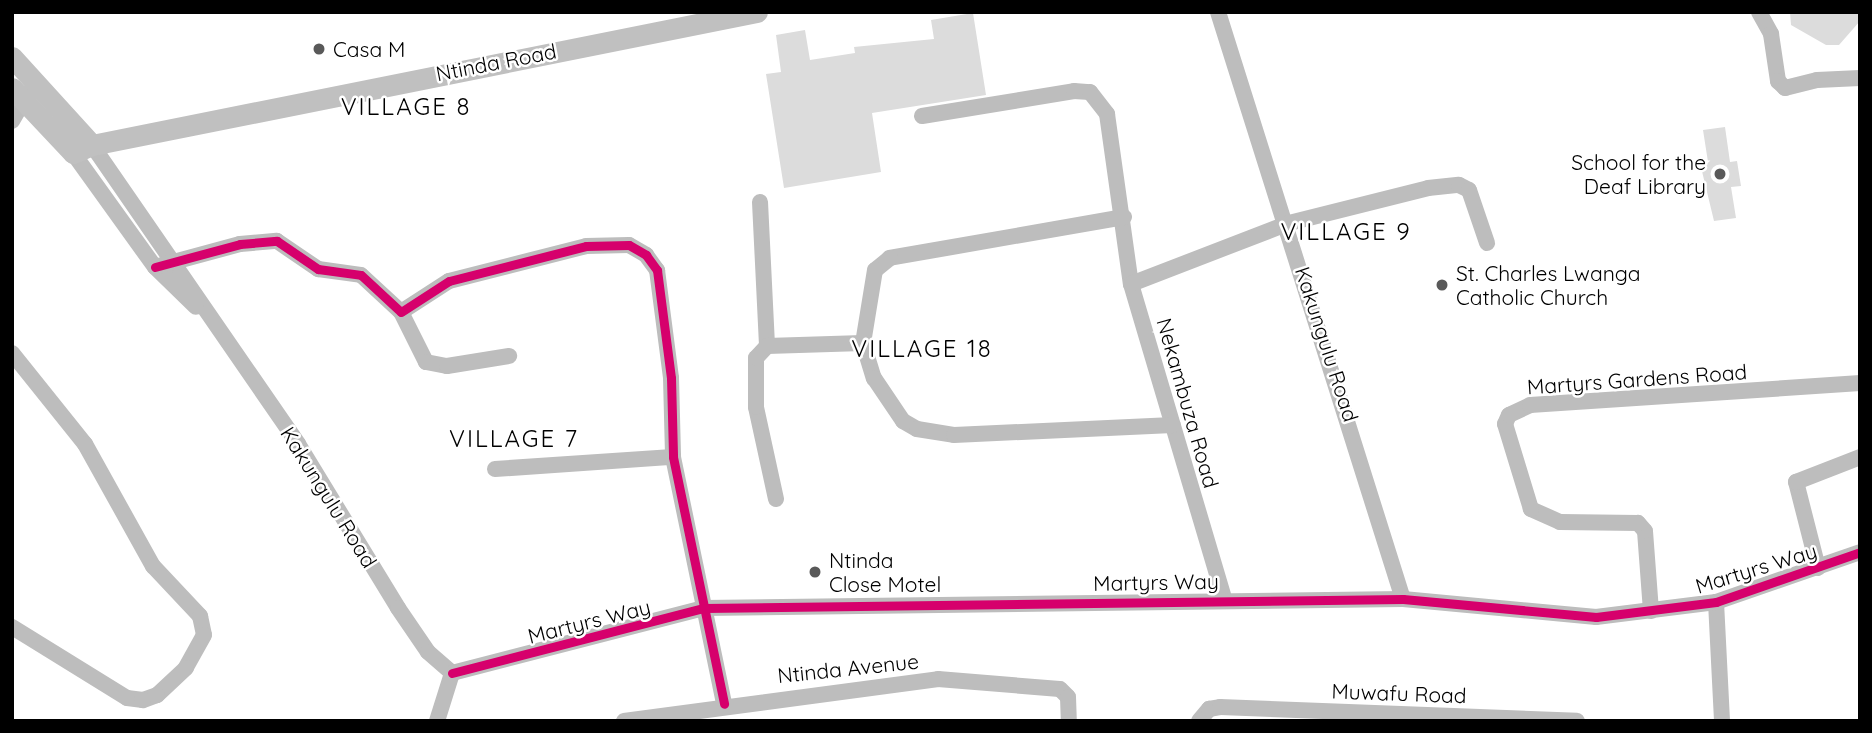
<!DOCTYPE html>
<html>
<head>
<meta charset="utf-8">
<style>
  body { margin:0 }
  #map { position:relative; width:1872px; height:733px; overflow:hidden; background:#fff; font-family:Quicksand,sans-serif }
  div>[style] { position:absolute }
  .building>* { inset:0; background:#dcdcdc }
  .street>* { height:16px; margin:-8px; padding:0 8px; transform-origin:8px; border-radius:8px; background:#bdbdbd }
  .secondary>* { height:21px; margin:-10.5px; padding:0 10.5px; transform-origin:10.5px; border-radius:10.5px; background:#c0c0c0 }
  .cycleway>* { height:9px; margin:-4.5px; padding:0 4.5px; transform-origin:4.5px; border-radius:4.5px; background:#d6006c }
  .dots>* { width:19px; height:19px; translate:-50% -50%; box-sizing:border-box; border:4px solid #fff; border-radius:50% }
  span { translate:-50% -50%; white-space:nowrap; text-align:center; line-height:1.15; -webkit-text-stroke:5px #fff; paint-order:stroke }
  .poi-label { font-size:21px; color:#000 }
  .left { translate:0 -50%; text-align:left }
  .right { translate:-100% -50%; text-align:right }
  .street-label { font-size:21px; color:#000 }
  .quarter-label { font-size:24px; color:#000; letter-spacing:2px }
  .frame { position:absolute; inset:0; border:14px solid #000; pointer-events:none }
</style>
</head>
<body>
<div id="map">
  <div class="building">
    <i style="clip-path:polygon(1790px 12px,1860px 12px,1860px 21px,1839px 45px,1826px 45px,1791px 25px)"></i>
    <i style="clip-path:polygon(973px 13px,986px 95px,872px 113px,881px 172px,784px 188px,766px 74px,781px 72px,776px 35px,805px 30px,810px 60px,855px 53px,854px 47px,934px 39px,931px 20px)"></i>
    <i style="clip-path:polygon(1725px 127px,1730px 162px,1737px 161px,1741px 186px,1731px 187px,1736px 218px,1714px 221px,1700px 163px,1708px 162px,1703px 130px)"></i>
  </div>
  <div class="street">
    <i style="left:1218px;top:12px;width:615px;rotate:72.51deg"></i>
    <i style="left:1759px;top:12px;width:25px;rotate:61deg"></i>
    <i style="left:1771px;top:34px;width:48px;rotate:81.5deg"></i>
    <i style="left:1778px;top:81px;width:10px;rotate:45deg"></i>
    <i style="left:1785px;top:88px;width:33px;rotate:-14deg"></i>
    <i style="left:1817px;top:80px;width:43px;rotate:-2.7deg"></i>
    <i style="left:922px;top:116px;width:154px;rotate:-9.3deg"></i>
    <i style="left:1074px;top:91px;width:16px;rotate:4deg"></i>
    <i style="left:1090px;top:92px;width:28px;rotate:52deg"></i>
    <i style="left:1107px;top:114px;width:172px;rotate:82deg"></i>
    <i style="left:1131px;top:284px;width:327px;rotate:73.5deg"></i>
    <i style="left:12px;top:121px;width:32px;rotate:-60deg"></i>
    <i style="left:92px;top:145px;width:363px;rotate:55.4deg"></i>
    <i style="left:298px;top:444px;width:192px;rotate:58.6deg"></i>
    <i style="left:398px;top:608px;width:53px;rotate:55.7deg"></i>
    <i style="left:428px;top:652px;width:32px;rotate:41deg"></i>
    <i style="left:73px;top:153px;width:140px;rotate:54.3deg"></i>
    <i style="left:155px;top:267px;width:57px;rotate:44.3deg"></i>
    <i style="left:760px;top:202px;width:144px;rotate:87.2deg"></i>
    <i style="left:1124px;top:217px;width:238px;rotate:170.1deg"></i>
    <i style="left:890px;top:258px;width:19px;rotate:141deg"></i>
    <i style="left:875px;top:270px;width:74px;rotate:99.3deg"></i>
    <i style="left:863px;top:343px;width:37px;rotate:73deg"></i>
    <i style="left:874px;top:378px;width:52px;rotate:56deg"></i>
    <i style="left:903px;top:421px;width:16px;rotate:30deg"></i>
    <i style="left:917px;top:429px;width:37px;rotate:9deg"></i>
    <i style="left:954px;top:435px;width:219px;rotate:-2.6deg"></i>
    <i style="left:155px;top:267px;width:88px;rotate:-15.1deg"></i>
    <i style="left:240px;top:244px;width:37px;rotate:-5deg"></i>
    <i style="left:277px;top:241px;width:50px;rotate:34.3deg"></i>
    <i style="left:318px;top:269px;width:43px;rotate:7.9deg"></i>
    <i style="left:361px;top:275px;width:54px;rotate:42.8deg"></i>
    <i style="left:401px;top:312px;width:57px;rotate:-32.9deg"></i>
    <i style="left:449px;top:281px;width:141px;rotate:-14.3deg"></i>
    <i style="left:586px;top:246px;width:43px;rotate:-1.3deg"></i>
    <i style="left:629px;top:245px;width:20px;rotate:30deg"></i>
    <i style="left:646px;top:255px;width:19px;rotate:54deg"></i>
    <i style="left:657px;top:270px;width:109px;rotate:82.6deg"></i>
    <i style="left:671px;top:378px;width:79px;rotate:88.5deg"></i>
    <i style="left:673px;top:457px;width:252px;rotate:78.3deg"></i>
    <i style="left:1131px;top:284px;width:169px;rotate:-21.1deg"></i>
    <i style="left:1289px;top:223px;width:143px;rotate:-14.1deg"></i>
    <i style="left:1428px;top:188px;width:31px;rotate:-6deg"></i>
    <i style="left:1459px;top:185px;width:11px;rotate:27deg"></i>
    <i style="left:1469px;top:190px;width:56px;rotate:71.2deg"></i>
    <i style="left:401px;top:312px;width:56px;rotate:63.4deg"></i>
    <i style="left:426px;top:362px;width:21px;rotate:11deg"></i>
    <i style="left:447px;top:366px;width:63px;rotate:-9.2deg"></i>
    <i style="left:12px;top:353px;width:117px;rotate:51.3deg"></i>
    <i style="left:85px;top:444px;width:140px;rotate:60.9deg"></i>
    <i style="left:153px;top:566px;width:69px;rotate:46.8deg"></i>
    <i style="left:200px;top:616px;width:19px;rotate:78deg"></i>
    <i style="left:204px;top:635px;width:38px;rotate:119deg"></i>
    <i style="left:186px;top:668px;width:40px;rotate:137deg"></i>
    <i style="left:157px;top:695px;width:15px;rotate:160deg"></i>
    <i style="left:143px;top:700px;width:16px;rotate:-173deg"></i>
    <i style="left:127px;top:698px;width:135px;rotate:-148.3deg"></i>
    <i style="left:495px;top:469px;width:178px;rotate:-3.9deg"></i>
    <i style="left:776px;top:499px;width:94px;rotate:-102.3deg"></i>
    <i style="left:756px;top:407px;width:49px;rotate:-90deg"></i>
    <i style="left:756px;top:358px;width:16px;rotate:-47deg"></i>
    <i style="left:767px;top:346px;width:96px;rotate:-1.8deg"></i>
    <i style="left:1818px;top:568px;width:89px;rotate:-104.3deg"></i>
    <i style="left:1796px;top:482px;width:69px;rotate:-21.3deg"></i>
    <i style="left:1716px;top:602px;width:119px;rotate:87.1deg"></i>
    <i style="left:1651px;top:611px;width:80px;rotate:-94.3deg"></i>
    <i style="left:1645px;top:531px;width:11px;rotate:-131deg"></i>
    <i style="left:1638px;top:523px;width:78px;rotate:-179.3deg"></i>
    <i style="left:1560px;top:522px;width:32px;rotate:-156deg"></i>
    <i style="left:1531px;top:509px;width:89px;rotate:-107deg"></i>
    <i style="left:1505px;top:424px;width:10px;rotate:-66deg"></i>
    <i style="left:1509px;top:415px;width:23px;rotate:-25deg"></i>
    <i style="left:1530px;top:405px;width:331px;rotate:-3.8deg"></i>
    <i style="left:452px;top:673px;width:260px;rotate:-14.5deg"></i>
    <i style="left:704px;top:608px;width:699px;rotate:-0.74deg"></i>
    <i style="left:1403px;top:599px;width:194px;rotate:5.3deg"></i>
    <i style="left:1596px;top:617px;width:121px;rotate:-7.1deg"></i>
    <i style="left:1716px;top:602px;width:152px;rotate:-19.1deg"></i>
    <i style="left:437px;top:721px;width:50px;rotate:-72.6deg"></i>
    <i style="left:624px;top:721px;width:317px;rotate:-7.6deg"></i>
    <i style="left:938px;top:679px;width:122px;rotate:4.7deg"></i>
    <i style="left:1060px;top:689px;width:11px;rotate:45deg"></i>
    <i style="left:1068px;top:697px;width:24px;rotate:88deg"></i>
    <i style="left:1199px;top:721px;width:16px;rotate:-50deg"></i>
    <i style="left:1209px;top:709px;width:11px;rotate:-10deg"></i>
    <i style="left:1220px;top:707px;width:357px;rotate:2.2deg"></i>
  </div>
  <div class="secondary">
    <i style="left:12px;top:57px;width:119px;rotate:47.7deg"></i>
    <i style="left:12px;top:88px;width:89px;rotate:46.8deg"></i>
    <i style="left:73px;top:153px;width:21px;rotate:-23deg"></i>
    <i style="left:92px;top:145px;width:678px;rotate:-11.31deg"></i>
  </div>
  <div class="cycleway">
    <i style="left:155px;top:267px;width:88px;rotate:-15.1deg"></i>
    <i style="left:240px;top:244px;width:37px;rotate:-5deg"></i>
    <i style="left:277px;top:241px;width:50px;rotate:34.3deg"></i>
    <i style="left:318px;top:269px;width:43px;rotate:7.9deg"></i>
    <i style="left:361px;top:275px;width:54px;rotate:42.8deg"></i>
    <i style="left:401px;top:312px;width:57px;rotate:-32.9deg"></i>
    <i style="left:449px;top:281px;width:141px;rotate:-14.3deg"></i>
    <i style="left:586px;top:246px;width:43px;rotate:-1.3deg"></i>
    <i style="left:629px;top:245px;width:20px;rotate:30deg"></i>
    <i style="left:646px;top:255px;width:19px;rotate:54deg"></i>
    <i style="left:657px;top:270px;width:109px;rotate:82.6deg"></i>
    <i style="left:671px;top:378px;width:79px;rotate:88.5deg"></i>
    <i style="left:673px;top:457px;width:252px;rotate:78.3deg"></i>
    <i style="left:452px;top:673px;width:260px;rotate:-14.5deg"></i>
    <i style="left:704px;top:608px;width:699px;rotate:-0.74deg"></i>
    <i style="left:1403px;top:599px;width:194px;rotate:5.3deg"></i>
    <i style="left:1596px;top:617px;width:121px;rotate:-7.1deg"></i>
    <i style="left:1716px;top:602px;width:152px;rotate:-19.1deg"></i>
  </div>
  <div class="dots">
    <i style="left:319px;top:49px;background:#595959"></i>
    <i style="left:1720px;top:174px;background:#595959"></i>
    <i style="left:1442px;top:285px;background:#595959"></i>
    <i style="left:815px;top:572px;background:#595959"></i>
  </div>
  <div class="poi-label">
    <span class="left" style="left:333px;top:49px">Casa M</span>
    <span class="right" style="left:1706px;top:174px">School for the<br>Deaf Library</span>
    <span class="left" style="left:1456px;top:285px">St. Charles Lwanga<br>Catholic Church</span>
    <span class="left" style="left:829px;top:572px">Ntinda<br>Close Motel</span>
  </div>
  <div class="street-label">
    <span style="left:496px;top:62px;rotate:-11deg">Ntinda Road</span>
    <span style="left:1327px;top:344px;rotate:72deg">Kakungulu Road</span>
    <span style="left:1637px;top:379px;rotate:-4deg">Martyrs Gardens Road</span>
    <span style="left:1188px;top:403px;rotate:74deg">Nekambuza Road</span>
    <span style="left:329px;top:497px;rotate:58deg">Kakungulu Road</span>
    <span style="left:1756px;top:568px;rotate:-17deg">Martyrs Way</span>
    <span style="left:1156px;top:582px;rotate:-1deg">Martyrs Way</span>
    <span style="left:589px;top:621px;rotate:-14deg">Martyrs Way</span>
    <span style="left:848px;top:668px;rotate:-6deg">Ntinda Avenue</span>
    <span style="left:1399px;top:693px;rotate:2deg">Muwafu Road</span>
  </div>
  <div class="quarter-label">
    <span style="left:406px;top:107px">VILLAGE 8</span>
    <span style="left:1346px;top:232px">VILLAGE 9</span>
    <span style="left:922px;top:349px">VILLAGE 18</span>
    <span style="left:514px;top:439px">VILLAGE 7</span>
  </div>
  <div class="frame"></div>
</div>
</body>
</html>
